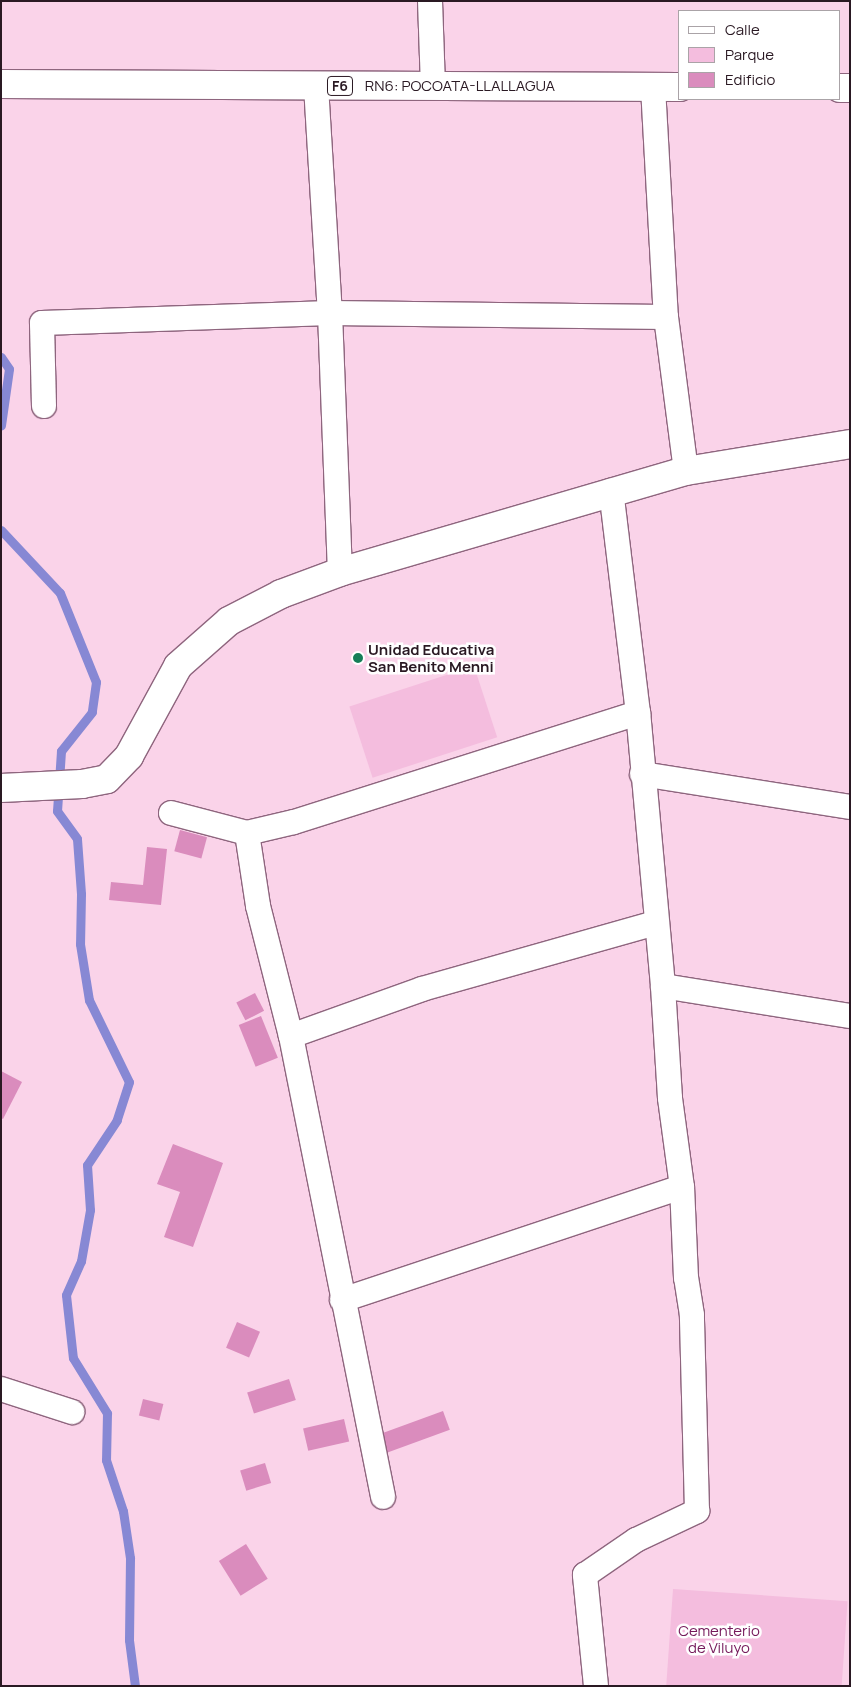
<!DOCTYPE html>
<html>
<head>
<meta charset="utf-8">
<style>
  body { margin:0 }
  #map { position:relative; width:851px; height:1687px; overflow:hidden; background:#fad3e9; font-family:Manrope,sans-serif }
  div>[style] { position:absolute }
  .green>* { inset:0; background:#f4bdde; transform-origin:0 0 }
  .stream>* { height:9px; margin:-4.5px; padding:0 4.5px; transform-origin:4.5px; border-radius:4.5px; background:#8788d4 }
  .building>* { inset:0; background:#da8cbd; transform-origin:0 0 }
  .roads { filter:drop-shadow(1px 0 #8e657e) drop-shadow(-1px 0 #8e657e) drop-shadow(0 1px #8e657e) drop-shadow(0 -1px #8e657e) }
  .street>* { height:24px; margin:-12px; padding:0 12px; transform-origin:12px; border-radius:12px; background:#fff }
  .secondary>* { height:28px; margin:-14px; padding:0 14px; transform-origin:14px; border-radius:14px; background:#fff }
  .highway>* { height:28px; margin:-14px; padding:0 14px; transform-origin:14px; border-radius:14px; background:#fff }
  .dots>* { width:14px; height:14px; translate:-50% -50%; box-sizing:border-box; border:2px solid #fff; border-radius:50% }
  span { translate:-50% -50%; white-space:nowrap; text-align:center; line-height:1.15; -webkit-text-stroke:5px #fff; paint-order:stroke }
  .shield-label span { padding:1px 4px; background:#fff; border:1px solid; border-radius:4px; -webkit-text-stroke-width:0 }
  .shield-label { font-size:14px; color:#2a1923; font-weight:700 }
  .street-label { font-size:15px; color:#2a1923 }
  .poi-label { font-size:15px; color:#2a1923; font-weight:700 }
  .left { translate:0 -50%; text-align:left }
  .park-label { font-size:15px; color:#751a5b }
  .frame { position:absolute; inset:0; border:2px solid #2a1923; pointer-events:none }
  .legend { position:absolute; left:678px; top:10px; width:162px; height:90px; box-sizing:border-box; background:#fff; border:1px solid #aaa3a7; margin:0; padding:6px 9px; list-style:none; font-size:15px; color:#2a1923 }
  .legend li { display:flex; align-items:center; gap:10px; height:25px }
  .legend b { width:25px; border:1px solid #aaa3a7 }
</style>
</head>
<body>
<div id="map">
  <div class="green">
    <i style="left:474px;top:666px;width:75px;height:131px;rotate:72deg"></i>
    <i style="left:673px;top:1589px;width:175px;height:97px;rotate:4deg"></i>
  </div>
  <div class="stream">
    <i style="left:1px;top:357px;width:14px;rotate:56deg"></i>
    <i style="left:9px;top:369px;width:57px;rotate:98.1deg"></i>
    <i style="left:1px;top:530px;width:86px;rotate:46.9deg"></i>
    <i style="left:60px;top:593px;width:96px;rotate:68deg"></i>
    <i style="left:96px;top:682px;width:30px;rotate:98deg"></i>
    <i style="left:92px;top:712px;width:50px;rotate:128.5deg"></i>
    <i style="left:61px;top:751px;width:60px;rotate:93.8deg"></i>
    <i style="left:57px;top:811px;width:34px;rotate:54deg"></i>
    <i style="left:77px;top:839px;width:55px;rotate:85.8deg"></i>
    <i style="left:81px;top:894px;width:50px;rotate:91.1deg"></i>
    <i style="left:80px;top:944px;width:57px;rotate:80.9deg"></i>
    <i style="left:89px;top:1000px;width:91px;rotate:64deg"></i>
    <i style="left:129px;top:1082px;width:40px;rotate:108deg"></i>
    <i style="left:117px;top:1120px;width:54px;rotate:123.7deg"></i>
    <i style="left:87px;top:1165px;width:45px;rotate:86.2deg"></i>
    <i style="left:90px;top:1210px;width:52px;rotate:100deg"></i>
    <i style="left:81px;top:1261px;width:37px;rotate:114deg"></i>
    <i style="left:66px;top:1295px;width:63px;rotate:83.7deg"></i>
    <i style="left:73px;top:1358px;width:65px;rotate:58.3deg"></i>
    <i style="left:107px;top:1413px;width:47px;rotate:91.2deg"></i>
    <i style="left:106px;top:1460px;width:54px;rotate:71.6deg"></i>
    <i style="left:123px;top:1511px;width:48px;rotate:81.5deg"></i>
    <i style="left:130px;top:1558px;width:82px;rotate:90.7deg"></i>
    <i style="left:129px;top:1640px;width:46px;rotate:82.6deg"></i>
  </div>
  <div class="building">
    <i style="left:180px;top:830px;width:28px;height:22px;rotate:15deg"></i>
    <i style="clip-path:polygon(147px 847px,167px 849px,161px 905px,109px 900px,111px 882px,143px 885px)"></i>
    <i style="left:255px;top:993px;width:20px;height:21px;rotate:63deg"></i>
    <i style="left:261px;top:1016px;width:45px;height:24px;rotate:68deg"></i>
    <i style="clip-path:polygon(1px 1071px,22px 1082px,3px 1119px,1px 1118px)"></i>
    <i style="clip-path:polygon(173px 1144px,223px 1163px,193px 1247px,164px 1237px,180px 1192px,157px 1184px)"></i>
    <i style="left:237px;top:1322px;width:25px;height:28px;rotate:23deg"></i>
    <i style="left:289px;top:1379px;width:22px;height:44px;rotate:72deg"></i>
    <i style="left:143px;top:1399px;width:21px;height:17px;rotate:14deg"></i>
    <i style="left:443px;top:1411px;width:20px;height:67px;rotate:70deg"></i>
    <i style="left:344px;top:1419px;width:23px;height:42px;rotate:77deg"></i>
    <i style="left:265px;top:1463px;width:21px;height:26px;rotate:73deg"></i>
    <i style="left:246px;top:1544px;width:41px;height:32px;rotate:58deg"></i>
  </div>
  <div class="roads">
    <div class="street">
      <i style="left:430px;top:1px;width:85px;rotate:88deg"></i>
      <i style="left:316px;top:86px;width:227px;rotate:86.5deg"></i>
      <i style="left:330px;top:313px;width:259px;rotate:87.8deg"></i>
      <i style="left:653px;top:87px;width:230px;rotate:86.8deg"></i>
      <i style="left:666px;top:317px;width:155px;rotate:82.6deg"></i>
      <i style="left:44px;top:406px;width:83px;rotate:-91.4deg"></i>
      <i style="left:42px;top:323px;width:288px;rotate:-2deg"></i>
      <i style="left:330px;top:313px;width:336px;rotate:0.7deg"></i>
      <i style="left:642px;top:774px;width:211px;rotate:9deg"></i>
      <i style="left:171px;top:813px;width:79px;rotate:14.7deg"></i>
      <i style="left:247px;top:833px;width:74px;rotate:81.4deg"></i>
      <i style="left:258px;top:906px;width:134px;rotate:75.8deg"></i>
      <i style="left:291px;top:1036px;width:470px;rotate:78.7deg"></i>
      <i style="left:247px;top:833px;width:48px;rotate:-13.2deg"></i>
      <i style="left:294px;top:822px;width:361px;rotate:-17.6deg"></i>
      <i style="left:663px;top:986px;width:189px;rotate:9.1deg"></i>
      <i style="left:291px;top:1036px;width:139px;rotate:-19.7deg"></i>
      <i style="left:422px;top:989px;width:242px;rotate:-15.8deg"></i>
      <i style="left:342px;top:1300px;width:358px;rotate:-18.4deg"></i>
      <i style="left:1px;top:1389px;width:75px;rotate:17.9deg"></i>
      <i style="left:596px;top:1686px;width:112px;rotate:-95.7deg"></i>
      <i style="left:585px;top:1575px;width:62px;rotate:-34.5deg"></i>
      <i style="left:636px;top:1540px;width:68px;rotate:-25.4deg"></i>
      <i style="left:697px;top:1511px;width:196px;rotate:-91.5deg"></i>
      <i style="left:692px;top:1315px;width:37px;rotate:-99deg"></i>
      <i style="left:686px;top:1278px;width:91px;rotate:-92.5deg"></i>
      <i style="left:682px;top:1187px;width:90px;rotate:-97.7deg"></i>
      <i style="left:670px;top:1098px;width:112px;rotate:-93.6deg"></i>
      <i style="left:663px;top:986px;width:274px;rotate:-95.2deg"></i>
      <i style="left:638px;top:713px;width:224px;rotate:-96.9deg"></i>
    </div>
    <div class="secondary">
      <i style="left:1px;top:788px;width:81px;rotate:-2.8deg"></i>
      <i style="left:82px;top:784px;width:25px;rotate:-11deg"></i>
      <i style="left:107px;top:779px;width:32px;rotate:-46deg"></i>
      <i style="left:129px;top:756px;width:102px;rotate:-61.4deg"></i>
      <i style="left:178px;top:666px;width:68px;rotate:-41.4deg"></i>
      <i style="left:229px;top:621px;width:59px;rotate:-27.4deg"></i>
      <i style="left:281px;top:594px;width:63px;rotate:-20.4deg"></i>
      <i style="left:340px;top:572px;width:360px;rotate:-16.3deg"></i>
      <i style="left:686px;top:471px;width:166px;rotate:-9.3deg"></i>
    </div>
    <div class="highway">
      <i style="left:1px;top:84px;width:679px;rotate:0.25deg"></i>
      <i style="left:840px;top:88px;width:10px"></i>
    </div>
  </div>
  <div class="dots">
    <i style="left:358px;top:658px;background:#167e58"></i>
  </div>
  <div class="shield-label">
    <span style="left:340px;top:86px">F6</span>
  </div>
  <div class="street-label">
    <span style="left:460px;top:86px">RN6: POCOATA-LLALLAGUA</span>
  </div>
  <div class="poi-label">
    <span class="left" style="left:368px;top:658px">Unidad Educativa<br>San Benito Menni</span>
  </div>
  <div class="park-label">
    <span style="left:719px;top:1639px">Cementerio<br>de Viluyo</span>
  </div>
  <div class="frame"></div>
  <ul class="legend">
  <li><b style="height:6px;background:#fff"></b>Calle</li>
  <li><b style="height:14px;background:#f4bdde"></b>Parque</li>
  <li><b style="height:14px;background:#da8cbd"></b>Edificio</li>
  </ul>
</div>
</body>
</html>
